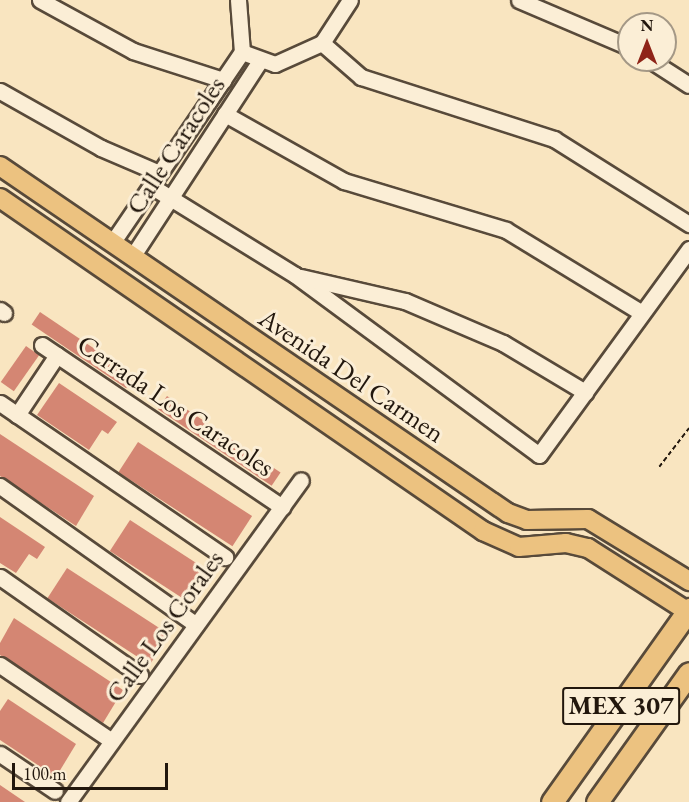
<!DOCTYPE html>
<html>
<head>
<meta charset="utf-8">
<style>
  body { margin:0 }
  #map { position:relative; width:689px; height:802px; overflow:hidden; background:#f9e5c0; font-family:"EB Garamond",serif }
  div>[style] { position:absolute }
  .building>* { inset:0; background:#d48673; transform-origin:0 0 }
  .path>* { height:1.5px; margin-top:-0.75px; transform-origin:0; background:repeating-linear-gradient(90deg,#22170d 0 4.5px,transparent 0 7.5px) }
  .roads { filter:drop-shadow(2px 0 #584a3a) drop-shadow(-2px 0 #584a3a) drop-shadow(0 2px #584a3a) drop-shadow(0 -2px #584a3a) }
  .minor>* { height:15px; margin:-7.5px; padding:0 7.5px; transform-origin:7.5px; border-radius:7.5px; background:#fbeed6 }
  .major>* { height:18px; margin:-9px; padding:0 9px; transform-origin:9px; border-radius:9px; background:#ecc280 }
  .highway>* { height:21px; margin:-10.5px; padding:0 10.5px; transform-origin:10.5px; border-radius:10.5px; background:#ecc280 }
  span { translate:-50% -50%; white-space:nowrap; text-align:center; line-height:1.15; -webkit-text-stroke:6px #fbeed6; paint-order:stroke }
  .shield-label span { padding:2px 4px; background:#fbeed6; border:2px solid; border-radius:4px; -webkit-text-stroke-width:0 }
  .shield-label { font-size:26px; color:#22170d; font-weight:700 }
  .street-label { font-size:27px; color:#22170d }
  .north { position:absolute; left:617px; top:12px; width:60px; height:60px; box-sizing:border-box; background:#fbeed6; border:2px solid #a49886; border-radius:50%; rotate:0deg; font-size:16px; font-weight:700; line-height:24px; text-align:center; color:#22170d }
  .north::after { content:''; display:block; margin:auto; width:21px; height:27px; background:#8f2418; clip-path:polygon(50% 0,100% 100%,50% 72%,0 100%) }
  .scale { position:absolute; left:12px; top:763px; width:156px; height:27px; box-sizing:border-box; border:3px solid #22170d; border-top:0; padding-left:8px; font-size:18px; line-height:21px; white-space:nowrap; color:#22170d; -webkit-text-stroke:4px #fbeed6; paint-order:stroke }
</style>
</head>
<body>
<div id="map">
  <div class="building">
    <i style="left:40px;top:312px;width:114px;height:15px;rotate:34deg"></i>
    <i style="left:26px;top:346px;width:16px;height:44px;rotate:35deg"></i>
    <i style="clip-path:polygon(59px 383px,117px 422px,108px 434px,102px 430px,89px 450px,37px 415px)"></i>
    <i style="left:167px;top:396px;width:137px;height:16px;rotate:34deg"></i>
    <i style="clip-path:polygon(0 434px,94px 496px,76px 526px,0 476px)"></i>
    <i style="left:138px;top:442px;width:136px;height:36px;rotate:33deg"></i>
    <i style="clip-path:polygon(0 517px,45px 547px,37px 559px,29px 554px,16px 573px,0 563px)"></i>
    <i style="left:130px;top:520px;width:90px;height:37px;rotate:33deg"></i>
    <i style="left:67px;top:568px;width:122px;height:36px;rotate:33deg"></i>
    <i style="clip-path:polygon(14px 618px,123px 690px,103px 723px,0 655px,0 643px)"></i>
    <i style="clip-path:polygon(8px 699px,76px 744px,56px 777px,0 740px,0 711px)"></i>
    <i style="clip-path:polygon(0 785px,25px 802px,0 802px)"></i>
  </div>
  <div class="path">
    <i style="left:659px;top:467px;width:49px;rotate:-52.4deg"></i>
  </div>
  <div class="roads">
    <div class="minor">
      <i style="left:40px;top:0;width:106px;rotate:28.7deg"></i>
      <i style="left:133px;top:51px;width:95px;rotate:17.9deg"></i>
      <i style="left:238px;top:0;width:52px;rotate:85.6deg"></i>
      <i style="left:242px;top:52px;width:35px;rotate:20deg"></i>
      <i style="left:275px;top:64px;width:51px;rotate:-24.1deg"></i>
      <i style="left:322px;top:43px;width:51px;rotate:-56.9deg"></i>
      <i style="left:519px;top:0;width:120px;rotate:23.1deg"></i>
      <i style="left:322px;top:43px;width:52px;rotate:41.1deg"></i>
      <i style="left:361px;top:77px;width:203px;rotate:17.8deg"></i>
      <i style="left:554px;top:139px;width:160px;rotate:32.2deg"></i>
      <i style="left:650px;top:60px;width:46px;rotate:32.7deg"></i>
      <i style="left:0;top:91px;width:116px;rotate:29.4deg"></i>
      <i style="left:101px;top:148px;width:63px;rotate:23.3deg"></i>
      <i style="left:225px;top:114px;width:137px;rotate:29.4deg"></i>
      <i style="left:344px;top:181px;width:169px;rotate:16.8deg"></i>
      <i style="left:506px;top:230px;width:159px;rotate:31.4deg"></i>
      <i style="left:151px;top:186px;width:169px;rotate:31.7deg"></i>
      <i style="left:295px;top:275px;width:303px;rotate:36.4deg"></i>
      <i style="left:539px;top:455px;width:255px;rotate:-53.9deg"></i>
      <i style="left:112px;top:243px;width:231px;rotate:-55.8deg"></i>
      <i style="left:132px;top:257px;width:234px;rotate:-56.9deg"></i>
      <i style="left:301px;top:277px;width:107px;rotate:13deg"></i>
      <i style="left:405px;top:301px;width:107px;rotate:23.2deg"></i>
      <i style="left:503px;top:343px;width:96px;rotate:30.9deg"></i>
      <i style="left:0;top:310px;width:5px;rotate:37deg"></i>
      <i style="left:42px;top:345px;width:290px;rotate:34deg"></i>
      <i style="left:0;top:403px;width:273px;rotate:34.4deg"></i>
      <i style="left:17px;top:415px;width:72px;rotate:-56.3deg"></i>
      <i style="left:0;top:486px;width:240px;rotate:35.3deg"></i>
      <i style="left:0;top:577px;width:171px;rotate:35deg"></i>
      <i style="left:0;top:665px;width:135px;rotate:34.2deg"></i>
      <i style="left:0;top:754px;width:66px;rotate:33.9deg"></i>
      <i style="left:68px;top:802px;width:397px;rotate:-54.1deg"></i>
    </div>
    <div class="major">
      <i style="left:0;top:166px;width:615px;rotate:34.34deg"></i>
      <i style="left:508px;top:513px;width:20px;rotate:20deg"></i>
      <i style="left:527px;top:520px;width:61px;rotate:-0.9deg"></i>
      <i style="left:588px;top:519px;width:119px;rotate:31.5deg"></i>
      <i style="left:0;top:198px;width:587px;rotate:34.58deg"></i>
      <i style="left:483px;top:531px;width:39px;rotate:24deg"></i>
      <i style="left:519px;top:547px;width:47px;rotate:-4.9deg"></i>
      <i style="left:566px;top:543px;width:23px;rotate:13deg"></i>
      <i style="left:588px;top:548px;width:117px;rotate:32.5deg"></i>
    </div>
    <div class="highway">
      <i style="left:552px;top:802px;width:237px;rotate:-54.6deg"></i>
      <i style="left:597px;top:802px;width:158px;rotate:-54.5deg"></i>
    </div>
  </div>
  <div class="shield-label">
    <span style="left:621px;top:706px">MEX 307</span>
  </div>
  <div class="street-label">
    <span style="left:175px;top:145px;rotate:-57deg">Calle Caracoles</span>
    <span style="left:352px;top:375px;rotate:34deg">Avenida Del Carmen</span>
    <span style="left:176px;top:405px;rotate:34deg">Cerrada Los Caracoles</span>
    <span style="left:164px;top:626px;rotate:-54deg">Calle Los Corales</span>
  </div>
  <div class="north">N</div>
  <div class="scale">100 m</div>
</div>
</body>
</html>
